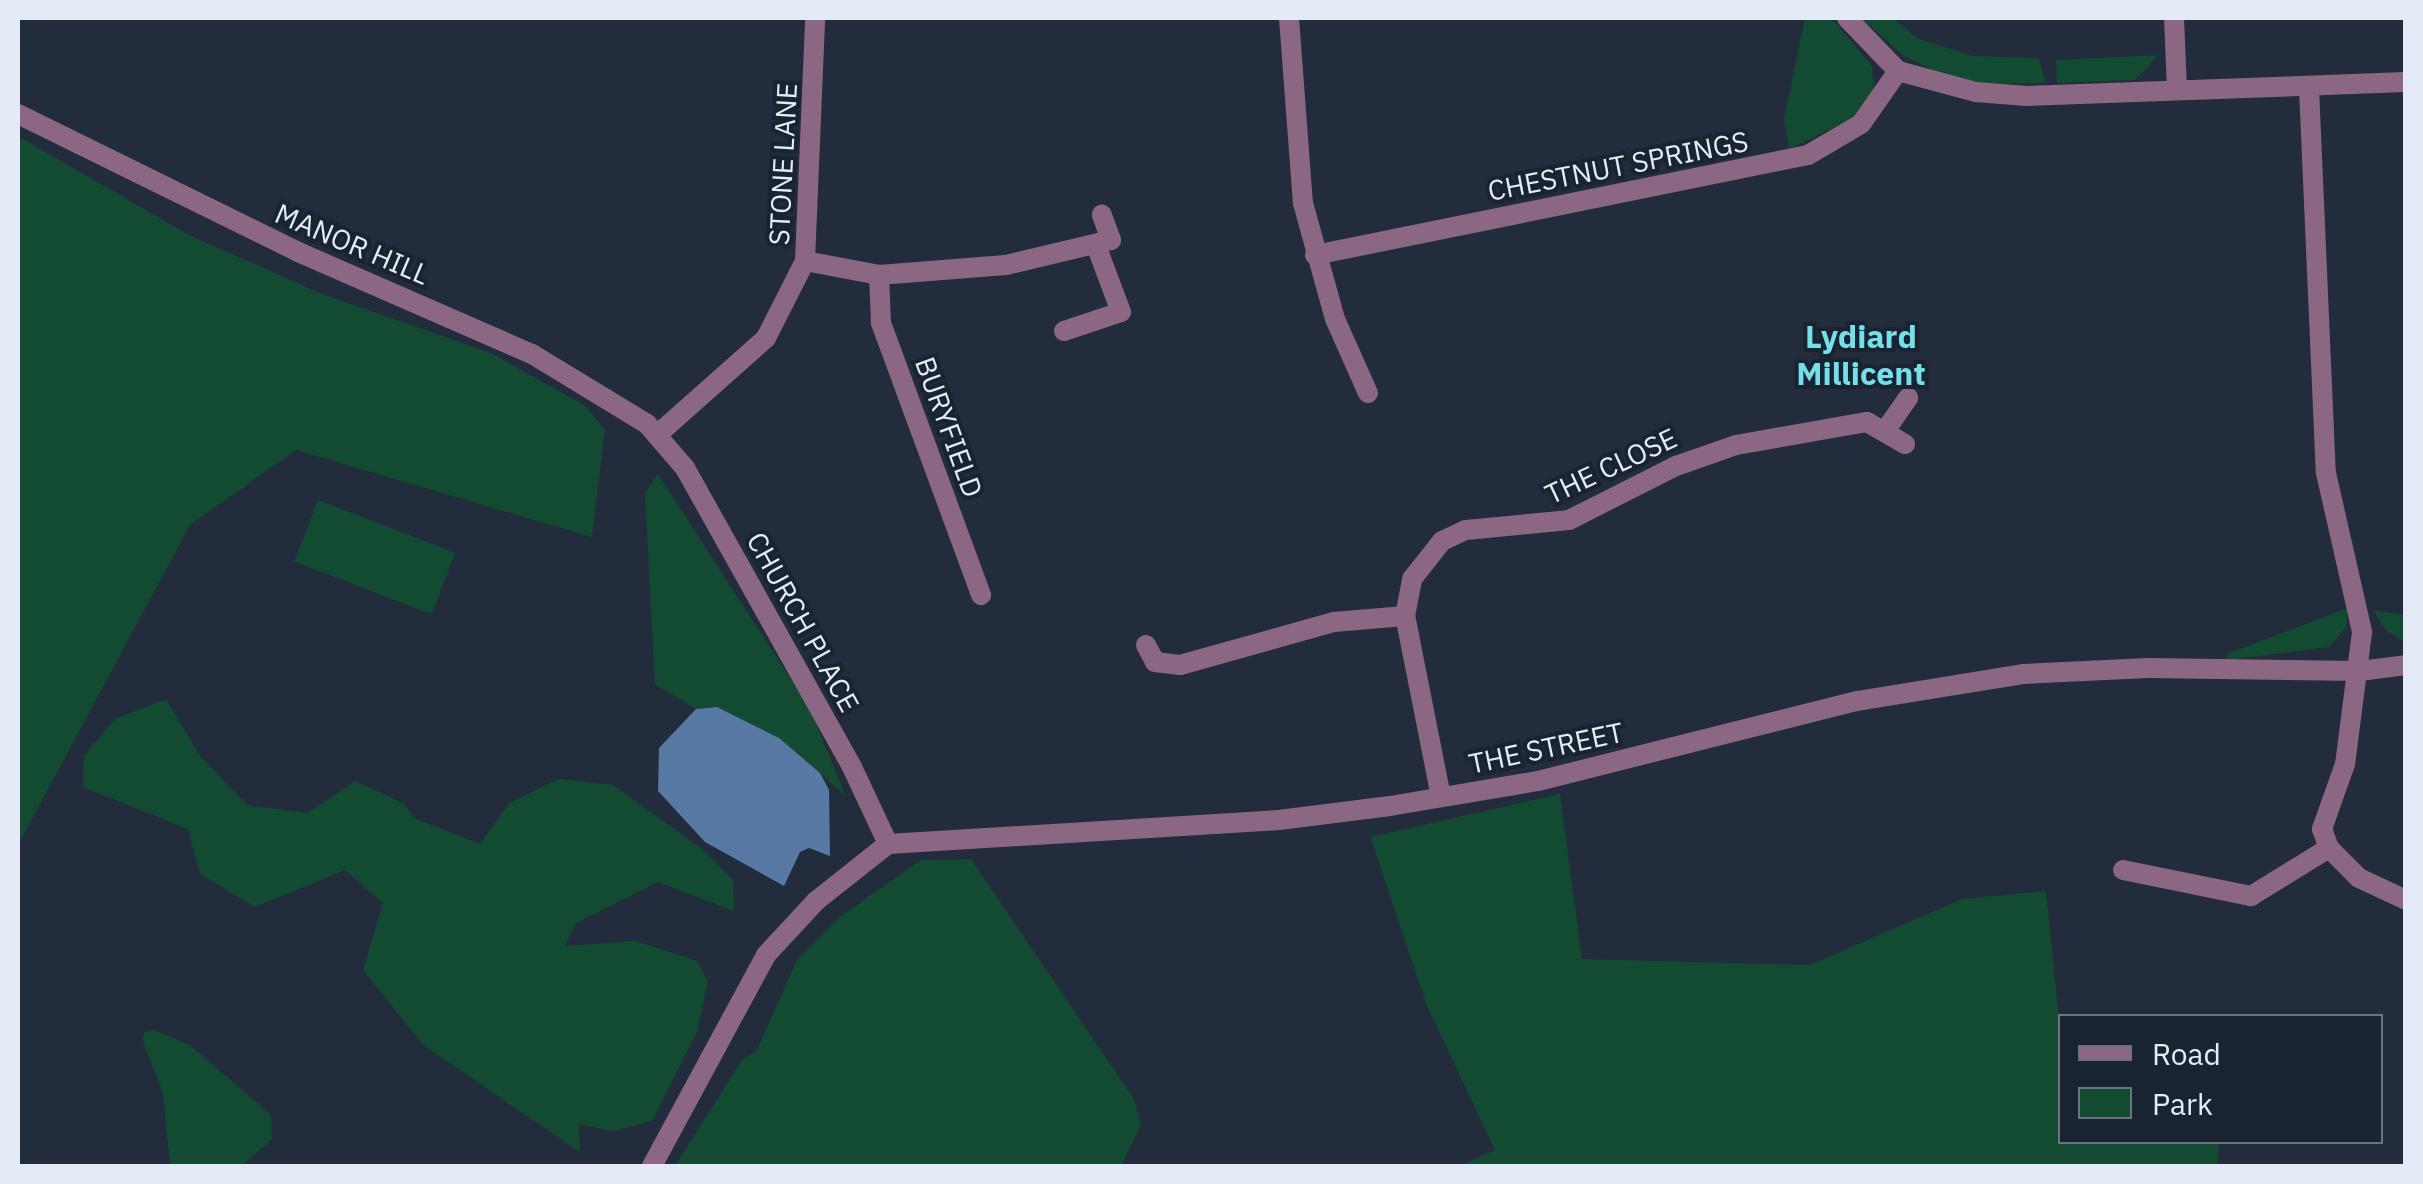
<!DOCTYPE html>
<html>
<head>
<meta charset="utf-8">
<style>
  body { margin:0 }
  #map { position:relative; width:2423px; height:1184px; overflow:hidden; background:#222c3c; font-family:"IBM Plex Sans",sans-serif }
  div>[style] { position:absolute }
  .green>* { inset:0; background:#124b32; transform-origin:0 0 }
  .water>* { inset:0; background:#5879a3 }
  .minor>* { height:20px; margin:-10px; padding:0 10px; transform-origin:10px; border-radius:10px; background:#8c6783 }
  .tertiary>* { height:20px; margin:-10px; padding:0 10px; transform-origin:10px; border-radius:10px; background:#8c6783 }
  span { translate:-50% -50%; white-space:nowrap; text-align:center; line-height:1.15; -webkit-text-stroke:8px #192331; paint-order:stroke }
  .street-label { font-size:28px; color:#e5ebf6 }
  .quarter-label { font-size:32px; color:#75e0e9; font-weight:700 }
  .frame { position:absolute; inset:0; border:20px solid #e5ebf6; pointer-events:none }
  .legend { position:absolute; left:2058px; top:1014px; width:325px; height:130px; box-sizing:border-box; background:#192331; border:2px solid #6b7380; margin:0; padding:12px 18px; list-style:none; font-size:30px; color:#e5ebf6 }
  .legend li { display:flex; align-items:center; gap:20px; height:50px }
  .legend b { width:50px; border:2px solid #6b7380 }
</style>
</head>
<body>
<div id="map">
  <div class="green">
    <i style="clip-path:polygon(1805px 18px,1832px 18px,1872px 66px,1874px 89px,1853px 118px,1789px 149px,1784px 120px)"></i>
    <i style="clip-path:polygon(1861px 18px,1892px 18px,1919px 39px,1973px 56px,2038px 58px,2046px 83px,1985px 84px,1943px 75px,1904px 56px)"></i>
    <i style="clip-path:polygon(2159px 55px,2135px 80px,2057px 83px,2056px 60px)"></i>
    <i style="clip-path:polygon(18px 136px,189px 235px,322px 294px,491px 353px,584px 405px,605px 429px,592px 537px,296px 450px,190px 525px,18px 845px)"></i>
    <i style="clip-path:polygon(658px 474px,810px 709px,846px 797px,820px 773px,717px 707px,696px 709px,655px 684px,645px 493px)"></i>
    <i style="left:318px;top:500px;width:147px;height:66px;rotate:21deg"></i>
    <i style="clip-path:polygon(2348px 608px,2346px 628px,2329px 647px,2227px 660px,2227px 654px)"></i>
    <i style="clip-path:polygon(2373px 610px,2405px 615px,2405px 643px,2385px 629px)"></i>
    <i style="clip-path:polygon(166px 699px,201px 757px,247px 805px,307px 813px,355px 781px,403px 803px,416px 819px,480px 844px,509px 803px,559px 779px,613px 785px,701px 848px,733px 879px,734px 911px,658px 882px,576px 923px,565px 946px,636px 941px,697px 961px,708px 981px,697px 1032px,652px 1121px,613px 1131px,579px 1124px,580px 1152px,423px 1045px,363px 970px,383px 903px,345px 870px,255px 907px,200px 874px,188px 829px,83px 787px,84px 756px,115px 719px)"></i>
    <i style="clip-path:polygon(1560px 794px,1582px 959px,1810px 965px,1962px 899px,2046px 891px,2060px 1027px,2060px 1142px,2220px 1142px,2217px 1166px,1459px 1166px,1495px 1150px,1427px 1006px,1370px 837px)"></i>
    <i style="clip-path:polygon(971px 859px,1134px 1099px,1141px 1125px,1121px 1166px,675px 1166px,742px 1060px,757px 1050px,797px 960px,841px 916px,921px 860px)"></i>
    <i style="clip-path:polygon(154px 1030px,190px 1045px,271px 1115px,272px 1139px,242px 1166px,170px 1166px,163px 1093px,143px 1042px,144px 1032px)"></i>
  </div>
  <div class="water">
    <i style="clip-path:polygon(717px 707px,779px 738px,820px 773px,829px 790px,830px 856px,809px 848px,800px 852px,784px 886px,705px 842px,658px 791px,659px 748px,696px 709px)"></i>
  </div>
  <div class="minor">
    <i style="left:1289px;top:18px;width:186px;rotate:85.7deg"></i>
    <i style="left:1303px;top:203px;width:120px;rotate:74.6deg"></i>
    <i style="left:1335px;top:319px;width:81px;rotate:66deg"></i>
    <i style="left:1847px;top:18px;width:74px;rotate:46.1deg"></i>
    <i style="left:1898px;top:71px;width:81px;rotate:15.1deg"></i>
    <i style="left:1976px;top:92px;width:51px;rotate:4.5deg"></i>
    <i style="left:2027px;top:96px;width:379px;rotate:-2.1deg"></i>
    <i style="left:2174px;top:18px;width:72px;rotate:87.6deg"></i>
    <i style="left:2309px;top:88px;width:385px;rotate:87.5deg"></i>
    <i style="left:2326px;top:473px;width:163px;rotate:77.2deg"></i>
    <i style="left:2362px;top:632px;width:133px;rotate:97.3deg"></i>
    <i style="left:2345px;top:764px;width:69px;rotate:109.5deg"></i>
    <i style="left:2322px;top:829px;width:20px;rotate:70deg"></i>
    <i style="left:2329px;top:848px;width:42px;rotate:45deg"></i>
    <i style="left:2359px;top:878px;width:52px;rotate:25.1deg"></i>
    <i style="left:1315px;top:255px;width:503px;rotate:-11.47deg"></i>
    <i style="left:1808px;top:155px;width:61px;rotate:-30.3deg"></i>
    <i style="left:1861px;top:124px;width:65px;rotate:-55.1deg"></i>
    <i style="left:805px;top:261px;width:75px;rotate:10.7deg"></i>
    <i style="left:879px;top:275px;width:127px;rotate:-4.5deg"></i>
    <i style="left:1006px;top:265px;width:108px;rotate:-13.4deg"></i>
    <i style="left:1111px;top:240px;width:27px;rotate:-110deg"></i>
    <i style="left:879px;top:275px;width:48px;rotate:87.6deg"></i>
    <i style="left:881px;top:323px;width:290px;rotate:69.8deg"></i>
    <i style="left:1064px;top:331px;width:60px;rotate:-18.4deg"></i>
    <i style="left:1121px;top:312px;width:72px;rotate:-110.5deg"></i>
    <i style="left:1887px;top:428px;width:37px;rotate:-55deg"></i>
    <i style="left:658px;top:434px;width:144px;rotate:-41.6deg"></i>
    <i style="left:766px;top:338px;width:86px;rotate:-63.1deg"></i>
    <i style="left:805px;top:261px;width:243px;rotate:-87.6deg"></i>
    <i style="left:1146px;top:645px;width:19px;rotate:62deg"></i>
    <i style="left:1155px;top:662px;width:25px;rotate:7deg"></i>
    <i style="left:1180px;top:665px;width:160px;rotate:-15.6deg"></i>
    <i style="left:1334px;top:622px;width:71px;rotate:-4.8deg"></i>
    <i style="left:1441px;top:797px;width:185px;rotate:-101.2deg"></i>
    <i style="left:1405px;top:616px;width:38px;rotate:-79deg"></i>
    <i style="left:1412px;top:579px;width:48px;rotate:-51.7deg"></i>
    <i style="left:1442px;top:541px;width:26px;rotate:-25deg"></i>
    <i style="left:1466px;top:530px;width:103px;rotate:-5.5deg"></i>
    <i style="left:1569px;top:520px;width:120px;rotate:-26.8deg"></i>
    <i style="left:1676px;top:466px;width:64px;rotate:-19.3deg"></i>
    <i style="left:1736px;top:445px;width:133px;rotate:-10deg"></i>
    <i style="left:1867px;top:422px;width:44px;rotate:30.1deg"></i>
    <i style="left:2123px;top:870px;width:131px;rotate:11.5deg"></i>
    <i style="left:2251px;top:896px;width:92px;rotate:-31.6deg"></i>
  </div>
  <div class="tertiary">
    <i style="left:18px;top:114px;width:310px;rotate:26.2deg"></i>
    <i style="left:296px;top:251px;width:257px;rotate:23.6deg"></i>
    <i style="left:532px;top:354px;width:135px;rotate:31.3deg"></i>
    <i style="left:647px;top:424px;width:58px;rotate:49.2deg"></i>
    <i style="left:685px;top:468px;width:342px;rotate:60.8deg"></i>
    <i style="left:852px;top:767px;width:85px;rotate:64.9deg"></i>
    <i style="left:652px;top:1166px;width:240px;rotate:-61.6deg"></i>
    <i style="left:766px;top:955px;width:74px;rotate:-47.2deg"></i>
    <i style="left:816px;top:901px;width:92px;rotate:-38.4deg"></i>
    <i style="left:888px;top:844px;width:392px;rotate:-3.5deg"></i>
    <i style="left:1279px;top:820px;width:112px;rotate:-7.2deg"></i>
    <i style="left:1390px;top:806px;width:150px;rotate:-9.6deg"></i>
    <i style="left:1538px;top:781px;width:329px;rotate:-14.1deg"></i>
    <i style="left:1857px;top:701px;width:168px;rotate:-9.2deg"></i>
    <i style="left:2023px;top:674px;width:125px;rotate:-2.7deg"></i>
    <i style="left:2148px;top:668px;width:212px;rotate:0.8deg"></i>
    <i style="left:2360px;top:671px;width:46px;rotate:-7.4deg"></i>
  </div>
  <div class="street-label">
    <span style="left:783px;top:164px;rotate:-87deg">STONE LANE</span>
    <span style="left:1618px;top:166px;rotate:-11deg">CHESTNUT SPRINGS</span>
    <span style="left:352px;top:244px;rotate:23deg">MANOR HILL</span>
    <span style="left:949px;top:427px;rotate:70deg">BURYFIELD</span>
    <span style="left:1611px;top:466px;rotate:-25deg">THE CLOSE</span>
    <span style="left:803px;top:622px;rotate:61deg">CHURCH PLACE</span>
    <span style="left:1546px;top:748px;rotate:-12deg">THE STREET</span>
  </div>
  <div class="quarter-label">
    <span style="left:1861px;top:355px">Lydiard<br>Millicent</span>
  </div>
  <div class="frame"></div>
  <ul class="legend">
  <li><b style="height:12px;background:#8c6783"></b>Road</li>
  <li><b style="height:28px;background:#124b32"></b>Park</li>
  </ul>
</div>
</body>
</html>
